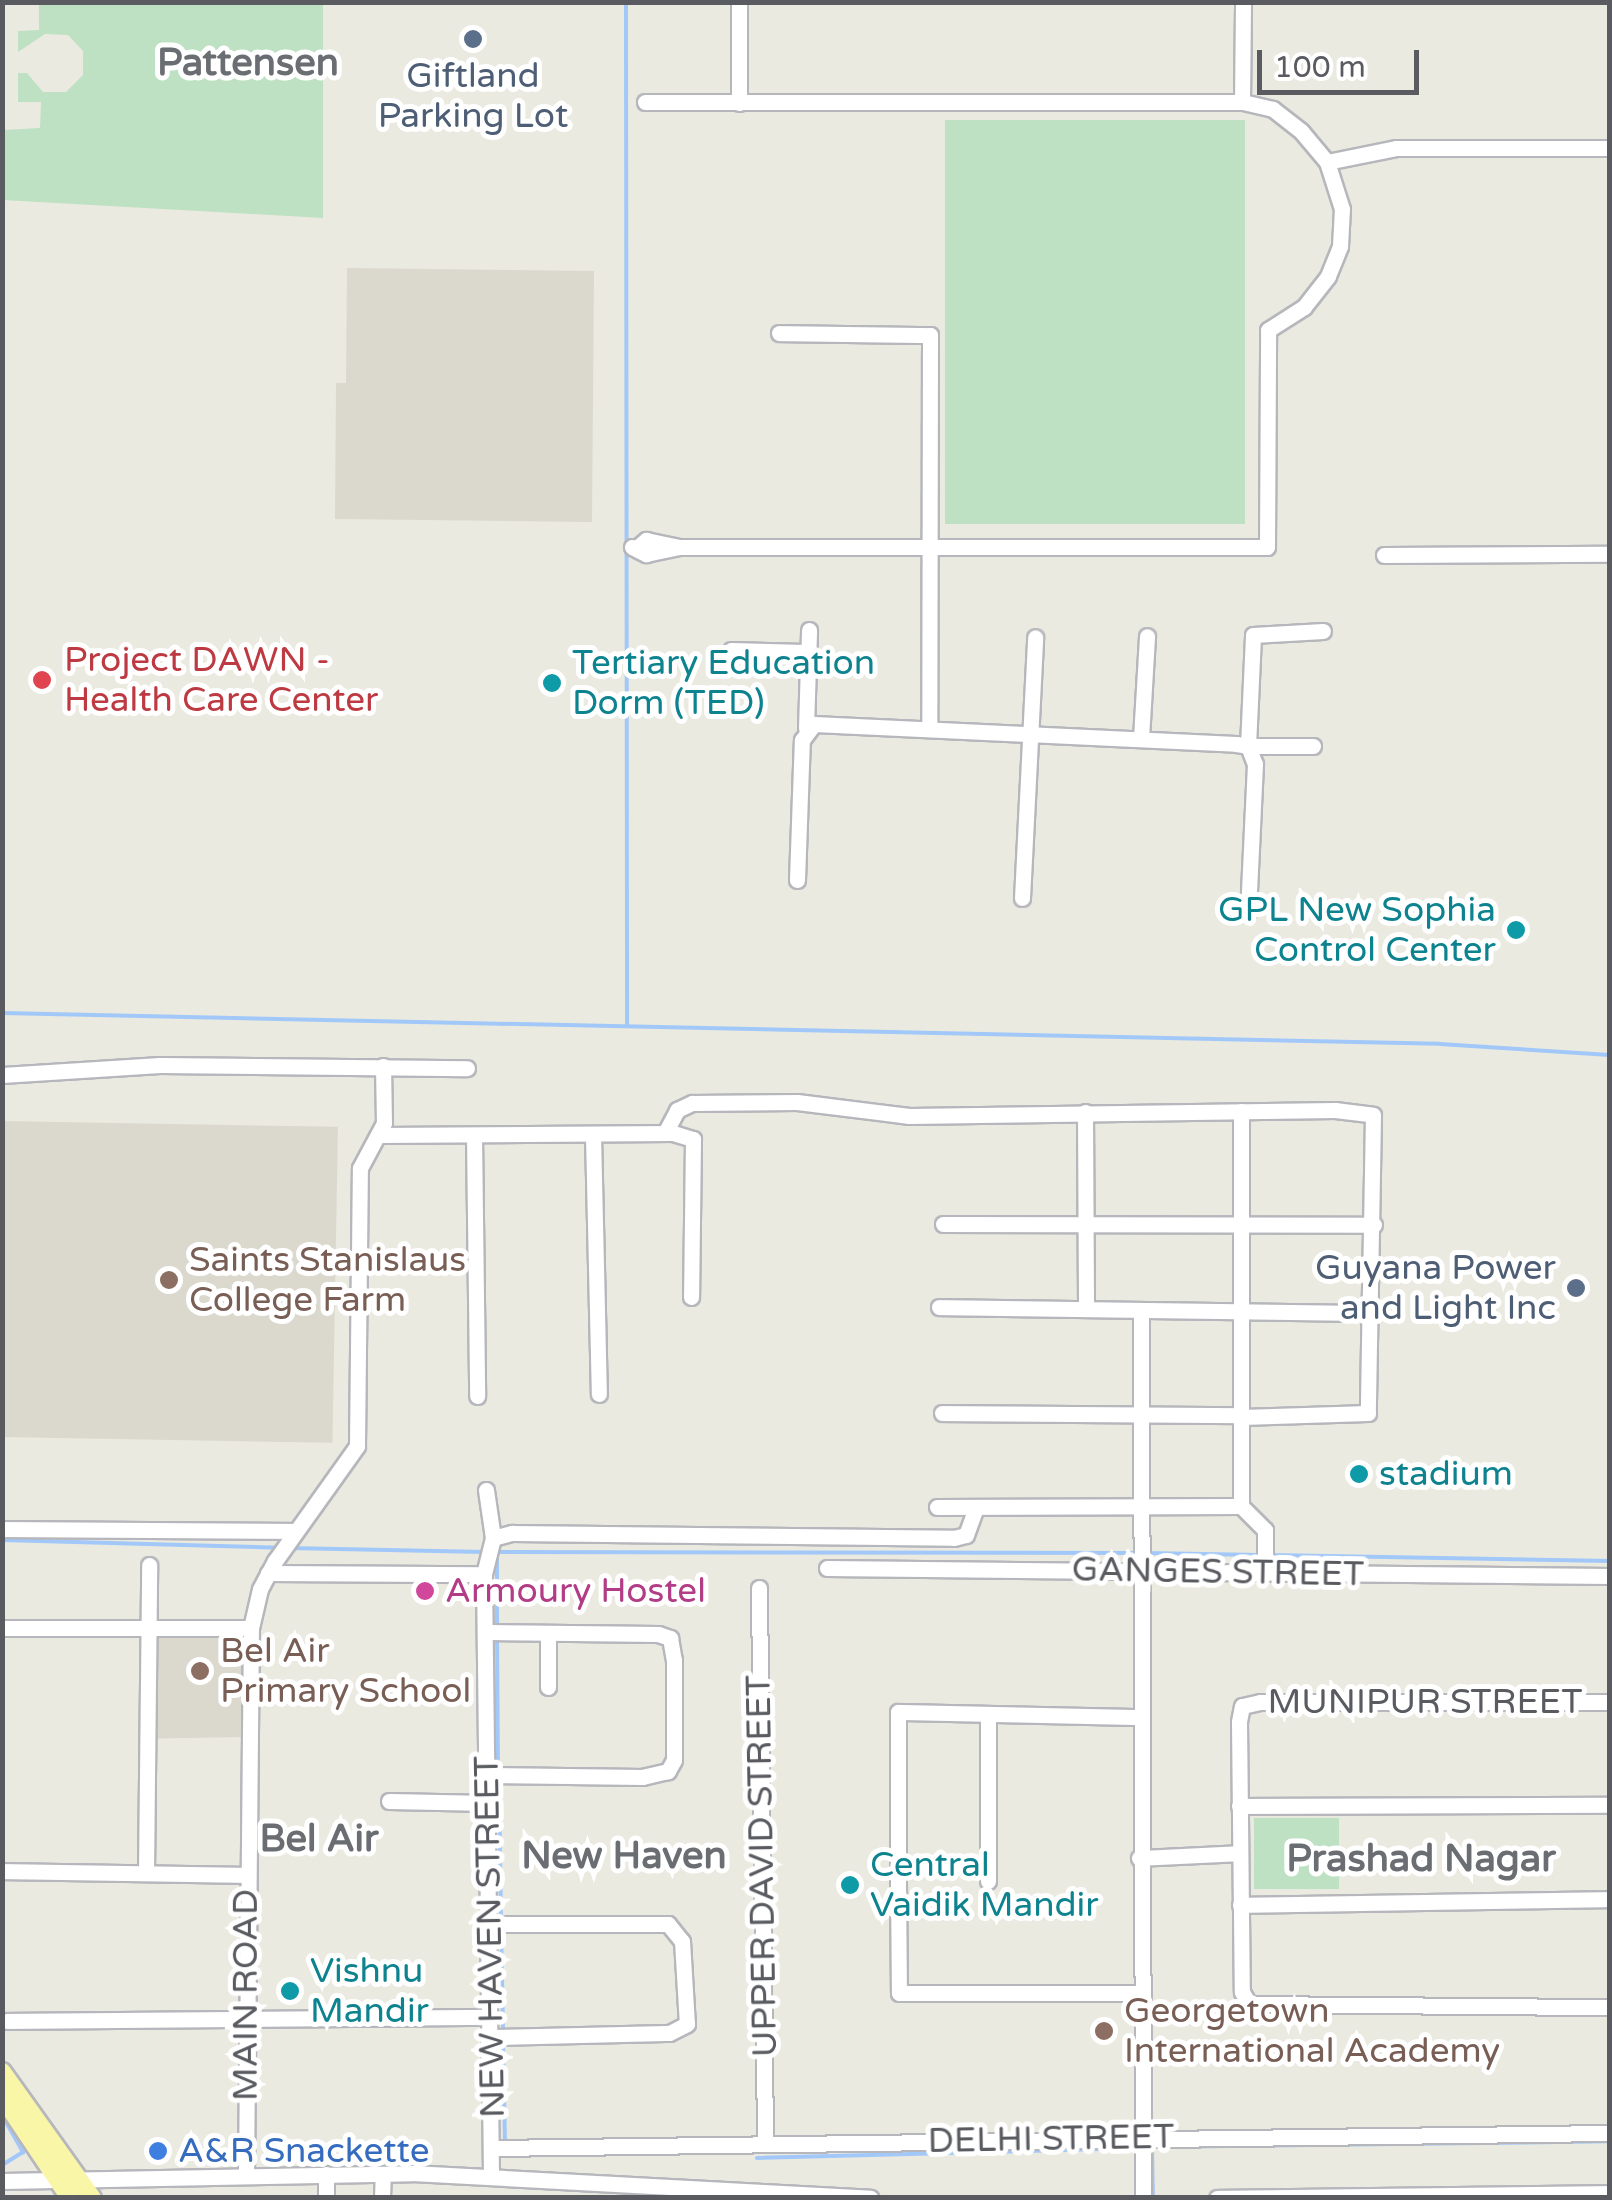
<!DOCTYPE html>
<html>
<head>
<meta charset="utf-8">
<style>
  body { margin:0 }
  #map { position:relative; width:1612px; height:2200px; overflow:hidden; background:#ebeae0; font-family:"Varela Round",sans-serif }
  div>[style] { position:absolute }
  .education>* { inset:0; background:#dbd9ce; transform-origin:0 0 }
  .green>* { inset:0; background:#bde1c2; transform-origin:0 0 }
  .stream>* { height:4px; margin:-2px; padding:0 2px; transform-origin:2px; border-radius:2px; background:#a2c8f9 }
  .roads { filter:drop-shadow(2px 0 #b6b7bc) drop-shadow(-2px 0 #b6b7bc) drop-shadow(0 2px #b6b7bc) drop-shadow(0 -2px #b6b7bc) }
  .minor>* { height:15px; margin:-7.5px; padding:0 7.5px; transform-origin:7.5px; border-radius:7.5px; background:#fff }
  .major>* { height:18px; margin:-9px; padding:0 9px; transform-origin:9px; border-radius:9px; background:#f9f6a7 }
  .dots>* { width:28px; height:28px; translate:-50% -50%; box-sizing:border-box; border:5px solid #fff; border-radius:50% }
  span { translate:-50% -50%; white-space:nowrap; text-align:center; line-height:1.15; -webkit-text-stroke:10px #fff; paint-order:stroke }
  .service-label { font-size:35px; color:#4e5e75 }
  .right { translate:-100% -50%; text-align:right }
  .health-label { font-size:35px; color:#be3a42 }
  .left { translate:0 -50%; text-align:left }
  .culture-label { font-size:35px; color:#0d838f }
  .education-label { font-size:35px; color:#785e54 }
  .street-label { font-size:35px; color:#595b60 }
  .hotel-label { font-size:35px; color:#b23c85 }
  .shop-label { font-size:35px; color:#366cbe }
  .neighbourhood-label { font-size:38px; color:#6a6d72; font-weight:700 }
  .frame { position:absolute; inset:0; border:5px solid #595b60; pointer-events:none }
  .scale { position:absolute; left:1257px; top:50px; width:162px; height:45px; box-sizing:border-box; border:5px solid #595b60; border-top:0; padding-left:12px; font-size:30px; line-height:35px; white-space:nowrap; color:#595b60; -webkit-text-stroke:8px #fff; paint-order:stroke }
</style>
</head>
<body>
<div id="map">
  <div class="education">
    <i style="clip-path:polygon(347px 268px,594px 271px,592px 522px,335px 519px,336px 383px,346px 383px)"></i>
    <i style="left:3px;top:1121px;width:335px;height:316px;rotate:1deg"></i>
    <i style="left:242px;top:1636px;width:101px;height:86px;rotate:89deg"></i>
  </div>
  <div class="green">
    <i style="clip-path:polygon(3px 3px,3px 2px,323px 3px,323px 218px,3px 200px,3px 130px,40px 128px,41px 102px,18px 102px,18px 73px,27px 73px,43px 92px,66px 92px,83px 75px,83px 51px,68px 35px,45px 34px,18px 52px,18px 31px,39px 30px,39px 4px)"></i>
    <i style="left:1245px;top:120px;width:404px;height:300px;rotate:90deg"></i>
    <i style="left:1254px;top:1818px;width:85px;height:71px"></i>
  </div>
  <div class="stream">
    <i style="left:626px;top:2px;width:1024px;rotate:89.94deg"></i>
    <i style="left:2px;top:1013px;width:1438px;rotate:1.23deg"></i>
    <i style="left:1440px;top:1044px;width:170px;rotate:3.7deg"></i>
    <i style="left:2px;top:1540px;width:278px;rotate:1.6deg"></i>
    <i style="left:289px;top:1548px;width:196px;rotate:1.2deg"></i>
    <i style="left:494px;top:1552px;width:641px;rotate:0.09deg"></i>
    <i style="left:497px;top:1552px;width:75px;rotate:90deg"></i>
    <i style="left:1144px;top:1553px;width:116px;rotate:1deg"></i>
    <i style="left:1269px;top:1555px;width:341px;rotate:1deg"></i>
    <i style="left:497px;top:1636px;width:136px;rotate:89.6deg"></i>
    <i style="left:499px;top:1781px;width:136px;rotate:89.2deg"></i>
    <i style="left:501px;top:1926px;width:106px;rotate:88.9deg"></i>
    <i style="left:1150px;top:2008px;width:126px;rotate:89.5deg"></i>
    <i style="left:503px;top:2041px;width:101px;rotate:88.9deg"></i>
    <i style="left:2px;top:2115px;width:43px;rotate:60.4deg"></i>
    <i style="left:23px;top:2152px;width:25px;rotate:148deg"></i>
    <i style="left:1149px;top:2147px;width:461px;rotate:-0.7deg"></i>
    <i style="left:1152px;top:2148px;width:50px;rotate:88.9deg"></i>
    <i style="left:757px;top:2158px;width:383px;rotate:-1.5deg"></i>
  </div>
  <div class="roads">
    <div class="minor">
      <i style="left:739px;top:2px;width:101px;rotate:90deg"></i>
      <i style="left:1242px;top:102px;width:100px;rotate:-89.4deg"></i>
      <i style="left:1327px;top:162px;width:70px;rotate:-11.5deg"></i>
      <i style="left:1396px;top:148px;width:214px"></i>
      <i style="left:779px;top:333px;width:151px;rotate:0.8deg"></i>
      <i style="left:930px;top:335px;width:391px;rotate:90.1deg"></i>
      <i style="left:632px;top:547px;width:16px;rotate:27deg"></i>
      <i style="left:646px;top:554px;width:33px;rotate:-12deg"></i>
      <i style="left:678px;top:547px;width:589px"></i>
      <i style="left:1267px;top:547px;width:217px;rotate:-89.7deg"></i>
      <i style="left:1268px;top:330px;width:43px;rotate:-32.6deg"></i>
      <i style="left:1304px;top:307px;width:39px;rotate:-52deg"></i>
      <i style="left:1328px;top:276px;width:32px;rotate:-68deg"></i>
      <i style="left:1340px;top:246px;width:37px;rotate:-87deg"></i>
      <i style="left:1342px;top:209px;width:49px;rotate:-107.7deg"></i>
      <i style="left:1327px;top:162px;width:40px;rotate:-130deg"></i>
      <i style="left:1301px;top:131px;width:36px;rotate:-142deg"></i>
      <i style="left:1273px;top:109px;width:32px;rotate:-167deg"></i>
      <i style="left:1242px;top:102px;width:597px;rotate:180deg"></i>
      <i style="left:638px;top:547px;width:11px;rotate:-41deg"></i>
      <i style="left:646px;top:540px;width:33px;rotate:12deg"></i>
      <i style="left:1384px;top:555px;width:226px;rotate:-0.3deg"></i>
      <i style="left:731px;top:650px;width:74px;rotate:1.5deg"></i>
      <i style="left:806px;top:728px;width:98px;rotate:-88.2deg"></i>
      <i style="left:1141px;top:738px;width:102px;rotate:-86.6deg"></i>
      <i style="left:1313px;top:746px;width:65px;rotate:180deg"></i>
      <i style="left:1248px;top:746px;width:111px;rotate:-87.4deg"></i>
      <i style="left:1253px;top:635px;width:70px;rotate:-3.3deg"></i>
      <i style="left:797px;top:880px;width:140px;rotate:-88deg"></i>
      <i style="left:802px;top:740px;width:20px;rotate:-53deg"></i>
      <i style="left:814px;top:724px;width:422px;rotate:2.7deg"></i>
      <i style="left:1236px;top:744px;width:12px;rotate:9deg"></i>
      <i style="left:1248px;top:746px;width:19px;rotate:69deg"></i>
      <i style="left:1255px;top:764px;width:147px;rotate:92.7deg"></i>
      <i style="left:1022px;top:898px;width:261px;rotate:-87.1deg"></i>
      <i style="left:2px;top:1075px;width:158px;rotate:-3.6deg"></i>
      <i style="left:160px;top:1065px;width:307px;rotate:0.6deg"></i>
      <i style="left:1241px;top:1111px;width:395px;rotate:90deg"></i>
      <i style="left:1085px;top:1112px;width:197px;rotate:89.7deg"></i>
      <i style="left:665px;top:1133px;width:26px;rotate:-62deg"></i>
      <i style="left:677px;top:1110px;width:17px;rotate:-25deg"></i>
      <i style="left:692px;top:1103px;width:105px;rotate:-0.5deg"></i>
      <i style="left:797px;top:1102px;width:113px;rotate:7.1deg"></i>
      <i style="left:909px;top:1116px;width:426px;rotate:-0.8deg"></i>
      <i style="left:1335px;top:1110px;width:38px;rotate:7deg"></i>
      <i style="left:1373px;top:1115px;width:298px;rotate:91deg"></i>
      <i style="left:1368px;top:1413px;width:127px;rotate:178.2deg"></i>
      <i style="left:380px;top:1135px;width:293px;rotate:-0.4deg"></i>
      <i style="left:673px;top:1133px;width:21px;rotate:17deg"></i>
      <i style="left:693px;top:1139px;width:158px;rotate:90.7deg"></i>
      <i style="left:474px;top:1135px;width:261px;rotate:89.3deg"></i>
      <i style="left:593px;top:1135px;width:259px;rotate:88.7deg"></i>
      <i style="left:943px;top:1224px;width:431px;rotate:0.1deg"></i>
      <i style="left:939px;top:1307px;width:433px;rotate:0.8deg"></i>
      <i style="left:1141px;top:1311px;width:887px;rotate:89.87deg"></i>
      <i style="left:942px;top:1413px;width:298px;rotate:0.4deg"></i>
      <i style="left:486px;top:1490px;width:49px;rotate:81.7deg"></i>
      <i style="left:937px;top:1507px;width:304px;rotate:-0.2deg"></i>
      <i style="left:1241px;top:1506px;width:34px;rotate:45deg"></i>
      <i style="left:1265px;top:1530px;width:43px;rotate:90deg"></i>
      <i style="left:2px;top:1529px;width:292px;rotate:0.4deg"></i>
      <i style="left:827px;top:1568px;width:783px;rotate:0.59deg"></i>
      <i style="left:268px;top:1573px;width:216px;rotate:0.3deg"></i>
      <i style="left:759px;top:1588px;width:555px;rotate:89.38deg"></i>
      <i style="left:2px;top:1628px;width:249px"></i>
      <i style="left:487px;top:1632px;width:171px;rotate:0.7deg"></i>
      <i style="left:658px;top:1634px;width:13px;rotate:18deg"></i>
      <i style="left:670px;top:1638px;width:22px;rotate:80deg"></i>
      <i style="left:674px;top:1660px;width:100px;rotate:90deg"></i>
      <i style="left:674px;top:1760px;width:13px;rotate:119deg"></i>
      <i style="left:668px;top:1771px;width:26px;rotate:167deg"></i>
      <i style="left:643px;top:1777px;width:154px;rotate:-179.3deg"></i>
      <i style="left:548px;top:1634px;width:53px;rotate:90deg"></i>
      <i style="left:1610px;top:1702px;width:350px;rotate:180deg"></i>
      <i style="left:1260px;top:1702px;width:18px;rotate:167deg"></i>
      <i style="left:1242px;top:1706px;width:16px;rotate:101deg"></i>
      <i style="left:1239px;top:1722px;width:270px;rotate:89.4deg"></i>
      <i style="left:1242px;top:1992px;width:14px;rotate:60deg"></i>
      <i style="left:1249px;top:2004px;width:361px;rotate:0.5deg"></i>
      <i style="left:988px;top:1714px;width:167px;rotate:90deg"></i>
      <i style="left:1138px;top:1717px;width:240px;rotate:-178.8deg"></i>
      <i style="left:898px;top:1712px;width:171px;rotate:90deg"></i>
      <i style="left:898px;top:1883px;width:110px;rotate:89.5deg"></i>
      <i style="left:899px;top:1993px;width:241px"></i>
      <i style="left:389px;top:1801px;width:100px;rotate:1.1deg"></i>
      <i style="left:1239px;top:1806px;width:371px;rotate:-0.2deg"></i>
      <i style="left:1139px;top:1858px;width:101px;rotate:-2.8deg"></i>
      <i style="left:2px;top:1871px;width:243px;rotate:0.9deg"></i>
      <i style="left:146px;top:1873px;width:308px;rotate:-89.4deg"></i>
      <i style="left:1240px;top:1905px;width:370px;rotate:-0.9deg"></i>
      <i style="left:490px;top:1924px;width:178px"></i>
      <i style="left:668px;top:1924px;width:22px;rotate:51deg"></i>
      <i style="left:682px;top:1941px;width:83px;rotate:86.6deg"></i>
      <i style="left:687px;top:2024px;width:20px;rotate:153deg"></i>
      <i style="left:669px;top:2033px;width:177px;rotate:178.7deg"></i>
      <i style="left:7px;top:2021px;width:484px;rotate:-0.5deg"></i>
      <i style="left:492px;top:2148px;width:1118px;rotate:-0.77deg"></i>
      <i style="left:246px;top:2174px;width:546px;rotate:-89.48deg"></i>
      <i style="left:251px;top:1628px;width:40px;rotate:-77deg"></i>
      <i style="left:260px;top:1589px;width:32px;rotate:-62deg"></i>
      <i style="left:275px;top:1561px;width:141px;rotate:-54.5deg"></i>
      <i style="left:357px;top:1446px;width:278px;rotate:-89.4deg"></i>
      <i style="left:360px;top:1168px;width:51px;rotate:-61.9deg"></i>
      <i style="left:384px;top:1123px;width:57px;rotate:-91deg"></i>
      <i style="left:491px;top:2176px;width:602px;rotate:-90.67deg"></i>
      <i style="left:484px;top:1574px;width:37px;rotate:-76deg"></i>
      <i style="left:493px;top:1538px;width:20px;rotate:-15deg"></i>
      <i style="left:512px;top:1533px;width:442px;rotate:0.6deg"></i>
      <i style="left:954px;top:1538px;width:12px;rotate:-14deg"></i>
      <i style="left:966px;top:1535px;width:29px;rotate:-70deg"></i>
      <i style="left:2px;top:2181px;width:410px;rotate:-1.1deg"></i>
      <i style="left:412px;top:2173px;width:459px;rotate:3.1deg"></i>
      <i style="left:326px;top:2198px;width:24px;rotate:-90deg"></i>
      <i style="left:382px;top:2198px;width:24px;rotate:-88deg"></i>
      <i style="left:1217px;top:2198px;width:393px;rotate:-0.7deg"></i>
    </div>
    <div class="major">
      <i style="left:2px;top:2072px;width:155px;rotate:54.5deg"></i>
      <i style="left:2px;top:2096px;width:123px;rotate:56.3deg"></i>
    </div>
  </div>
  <div class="dots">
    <i style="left:473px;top:39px;background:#5c6f8a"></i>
    <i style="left:42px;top:680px;background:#e0444e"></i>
    <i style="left:552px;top:683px;background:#0f9aa8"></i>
    <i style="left:1516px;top:930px;background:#0f9aa8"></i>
    <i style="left:169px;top:1280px;background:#8d6e63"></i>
    <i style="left:1576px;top:1288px;background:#5c6f8a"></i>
    <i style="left:1359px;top:1474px;background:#0f9aa8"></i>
    <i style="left:425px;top:1591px;background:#d1479c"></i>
    <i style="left:200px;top:1671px;background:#8d6e63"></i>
    <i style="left:850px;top:1885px;background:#0f9aa8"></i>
    <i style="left:290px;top:1991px;background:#0f9aa8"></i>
    <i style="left:1104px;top:2031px;background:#8d6e63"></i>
    <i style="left:158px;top:2151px;background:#3f7fe0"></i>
  </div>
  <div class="service-label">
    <span style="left:473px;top:96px">Giftland<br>Parking Lot</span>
    <span class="right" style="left:1556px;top:1288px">Guyana Power<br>and Light Inc</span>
  </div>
  <div class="health-label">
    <span class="left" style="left:64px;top:680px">Project DAWN -<br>Health Care Center</span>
  </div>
  <div class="culture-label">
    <span class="left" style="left:572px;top:683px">Tertiary Education<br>Dorm (TED)</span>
    <span class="right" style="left:1496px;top:930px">GPL New Sophia<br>Control Center</span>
    <span class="left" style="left:1379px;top:1474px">stadium</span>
    <span class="left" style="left:870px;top:1885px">Central<br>Vaidik Mandir</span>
    <span class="left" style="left:310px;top:1991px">Vishnu<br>Mandir</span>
  </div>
  <div class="education-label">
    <span class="left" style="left:189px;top:1280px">Saints Stanislaus<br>College Farm</span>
    <span class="left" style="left:220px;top:1671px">Bel Air<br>Primary School</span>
    <span class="left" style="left:1124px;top:2031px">Georgetown<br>International Academy</span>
  </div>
  <div class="street-label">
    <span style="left:1218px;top:1572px;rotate:1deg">GANGES STREET</span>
    <span style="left:1425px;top:1702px">MUNIPUR STREET</span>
    <span style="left:762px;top:1866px;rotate:-91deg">UPPER DAVID STREET</span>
    <span style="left:490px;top:1937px;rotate:-91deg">NEW HAVEN STREET</span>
    <span style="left:246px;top:1995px;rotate:-90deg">MAIN ROAD</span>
    <span style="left:1051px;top:2139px;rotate:-1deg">DELHI STREET</span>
  </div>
  <div class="hotel-label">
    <span class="left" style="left:445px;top:1591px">Armoury Hostel</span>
  </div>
  <div class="shop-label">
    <span class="left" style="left:178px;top:2151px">A&amp;R Snackette</span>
  </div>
  <div class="neighbourhood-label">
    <span style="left:248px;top:64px">Pattensen</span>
    <span style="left:319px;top:1840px">Bel Air</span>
    <span style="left:624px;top:1857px">New Haven</span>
    <span style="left:1421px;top:1860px">Prashad Nagar</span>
  </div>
  <div class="frame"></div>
  <div class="scale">100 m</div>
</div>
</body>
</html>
